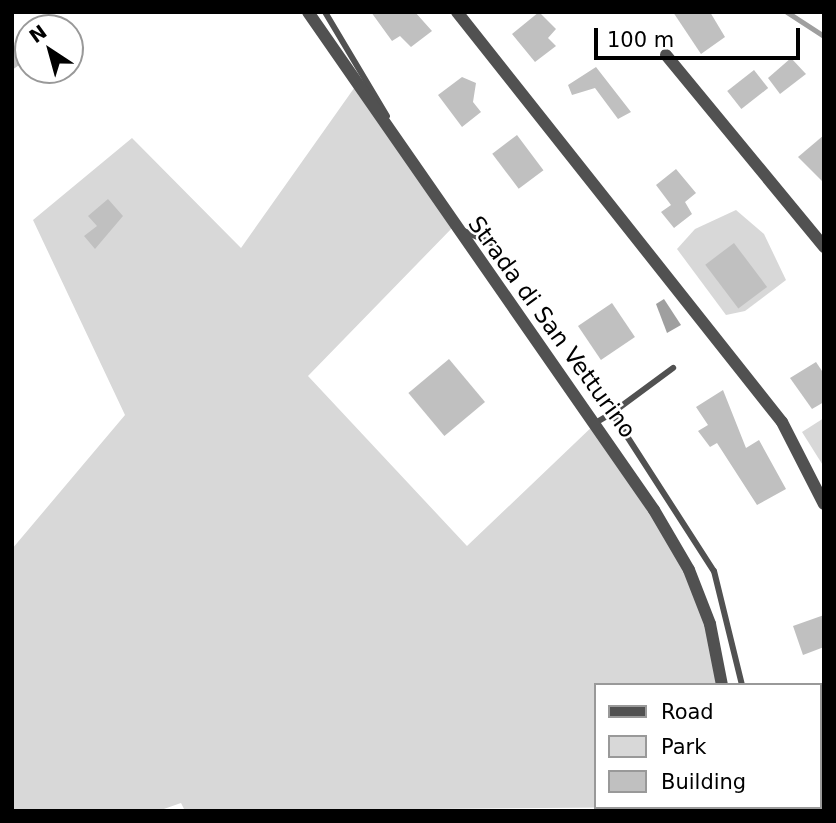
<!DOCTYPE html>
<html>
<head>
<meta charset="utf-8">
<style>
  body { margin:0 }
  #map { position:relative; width:836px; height:823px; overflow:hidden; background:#fff; font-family:"DejaVu Sans",sans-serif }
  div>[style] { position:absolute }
  .green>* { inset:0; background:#d8d8d8 }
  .water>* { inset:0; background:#9f9f9f }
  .stream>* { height:4.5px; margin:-2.25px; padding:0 2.25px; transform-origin:2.25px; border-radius:2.25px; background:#9f9f9f }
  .building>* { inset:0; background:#c0c0c0; transform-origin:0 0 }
  .service>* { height:6px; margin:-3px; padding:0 3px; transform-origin:3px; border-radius:3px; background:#515151 }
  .minor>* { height:12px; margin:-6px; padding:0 6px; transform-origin:6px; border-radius:6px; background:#515151 }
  span { translate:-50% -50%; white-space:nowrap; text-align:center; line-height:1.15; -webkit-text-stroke:5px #fff; paint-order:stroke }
  .street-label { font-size:23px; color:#000 }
  .frame { position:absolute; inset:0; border:14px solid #000; pointer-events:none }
  .legend { position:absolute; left:594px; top:683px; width:228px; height:126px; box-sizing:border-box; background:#fff; border:2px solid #999; margin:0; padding:9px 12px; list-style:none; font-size:21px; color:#000 }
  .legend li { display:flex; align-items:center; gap:14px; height:35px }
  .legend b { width:35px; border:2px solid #999 }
  .north { position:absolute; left:14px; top:14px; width:70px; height:70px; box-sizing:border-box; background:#fff; border:2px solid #999; border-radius:50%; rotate:324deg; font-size:19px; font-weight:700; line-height:28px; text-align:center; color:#000 }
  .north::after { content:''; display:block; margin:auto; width:24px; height:32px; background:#000; clip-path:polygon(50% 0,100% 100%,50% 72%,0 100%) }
  .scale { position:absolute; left:594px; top:28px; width:206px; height:32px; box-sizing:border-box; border:4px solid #000; border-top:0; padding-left:9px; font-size:21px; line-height:24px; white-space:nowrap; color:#000; -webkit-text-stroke:5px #fff; paint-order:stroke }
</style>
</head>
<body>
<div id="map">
  <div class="green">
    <i style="clip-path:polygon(357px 84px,454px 226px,308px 376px,467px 546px,597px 422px,689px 570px,722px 685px,596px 685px,596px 807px,676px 807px,185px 811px,181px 803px,158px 811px,12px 811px,12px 549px,125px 415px,33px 220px,132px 138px,241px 248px)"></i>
    <i style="clip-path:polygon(736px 210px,764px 234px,786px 280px,745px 311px,726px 315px,677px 249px,695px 229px)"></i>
    <i style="clip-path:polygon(824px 418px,824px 467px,802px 432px)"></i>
  </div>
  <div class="water">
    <i style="clip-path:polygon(664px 299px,681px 325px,667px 333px,656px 304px)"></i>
  </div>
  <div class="stream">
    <i style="left:787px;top:12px;width:44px;rotate:33deg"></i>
  </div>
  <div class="building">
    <i style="clip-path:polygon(371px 12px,415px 12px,432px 31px,411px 47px,400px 36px,392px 41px)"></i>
    <i style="clip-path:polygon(539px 12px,556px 29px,548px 38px,556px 46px,535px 62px,512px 34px)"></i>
    <i style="clip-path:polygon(673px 12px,710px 12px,725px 37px,701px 54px)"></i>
    <i style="clip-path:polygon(12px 42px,25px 61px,12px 70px)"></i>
    <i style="clip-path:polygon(791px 58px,806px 74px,780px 94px,768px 78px)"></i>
    <i style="clip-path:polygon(596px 67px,631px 112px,618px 119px,595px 88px,572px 95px,568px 85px)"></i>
    <i style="left:754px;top:70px;width:23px;height:34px;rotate:52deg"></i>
    <i style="clip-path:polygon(462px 77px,476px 83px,473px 102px,481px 112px,462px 127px,438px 95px)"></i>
    <i style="left:517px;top:135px;width:44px;height:31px;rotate:53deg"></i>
    <i style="clip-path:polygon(824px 135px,824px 183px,798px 157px)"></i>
    <i style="clip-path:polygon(676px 169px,696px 193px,685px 202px,692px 214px,674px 228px,661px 212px,671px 205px,656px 185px)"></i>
    <i style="clip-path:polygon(108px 199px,123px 216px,95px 249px,84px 236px,97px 226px,88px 216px)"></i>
    <i style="left:734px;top:243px;width:55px;height:36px;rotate:53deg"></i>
    <i style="left:612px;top:303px;width:41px;height:41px;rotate:56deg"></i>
    <i style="left:449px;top:359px;width:56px;height:53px;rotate:50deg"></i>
    <i style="clip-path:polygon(816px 362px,824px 374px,824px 402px,812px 409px,790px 378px)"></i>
    <i style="clip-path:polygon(723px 390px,746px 448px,759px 440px,786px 489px,757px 505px,717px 443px,710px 447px,698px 431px,708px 425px,696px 407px)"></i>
    <i style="clip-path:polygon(824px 615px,824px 647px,803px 655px,793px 626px)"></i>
  </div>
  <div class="service">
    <i style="left:325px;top:12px;width:121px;rotate:59.2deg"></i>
    <i style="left:464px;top:231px;width:30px;rotate:24deg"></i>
    <i style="left:612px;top:413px;width:76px;rotate:-36.4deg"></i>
    <i style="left:597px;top:422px;width:17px;rotate:-31deg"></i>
    <i style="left:612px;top:413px;width:188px;rotate:57.2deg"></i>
    <i style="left:714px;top:571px;width:117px;rotate:76.2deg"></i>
  </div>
  <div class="minor">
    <i style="left:308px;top:12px;width:606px;rotate:55.21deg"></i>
    <i style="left:654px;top:510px;width:69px;rotate:59.7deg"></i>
    <i style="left:689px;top:570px;width:58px;rotate:68.7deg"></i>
    <i style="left:710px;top:624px;width:62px;rotate:78.9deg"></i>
    <i style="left:457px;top:12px;width:523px;rotate:51.6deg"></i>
    <i style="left:782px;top:422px;width:92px;rotate:62.9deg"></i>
    <i style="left:666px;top:55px;width:249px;rotate:50.5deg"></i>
    <i style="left:754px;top:807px;width:4px;rotate:63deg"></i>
    <i style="left:735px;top:811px;width:4px;rotate:-76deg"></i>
  </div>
  <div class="street-label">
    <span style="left:552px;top:327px;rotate:54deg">Strada di San Vetturino</span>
  </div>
  <div class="frame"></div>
  <ul class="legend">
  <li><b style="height:9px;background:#515151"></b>Road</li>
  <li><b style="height:19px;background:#d8d8d8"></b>Park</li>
  <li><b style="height:19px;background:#c0c0c0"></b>Building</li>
  </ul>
  <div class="north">N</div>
  <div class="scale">100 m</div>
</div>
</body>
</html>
